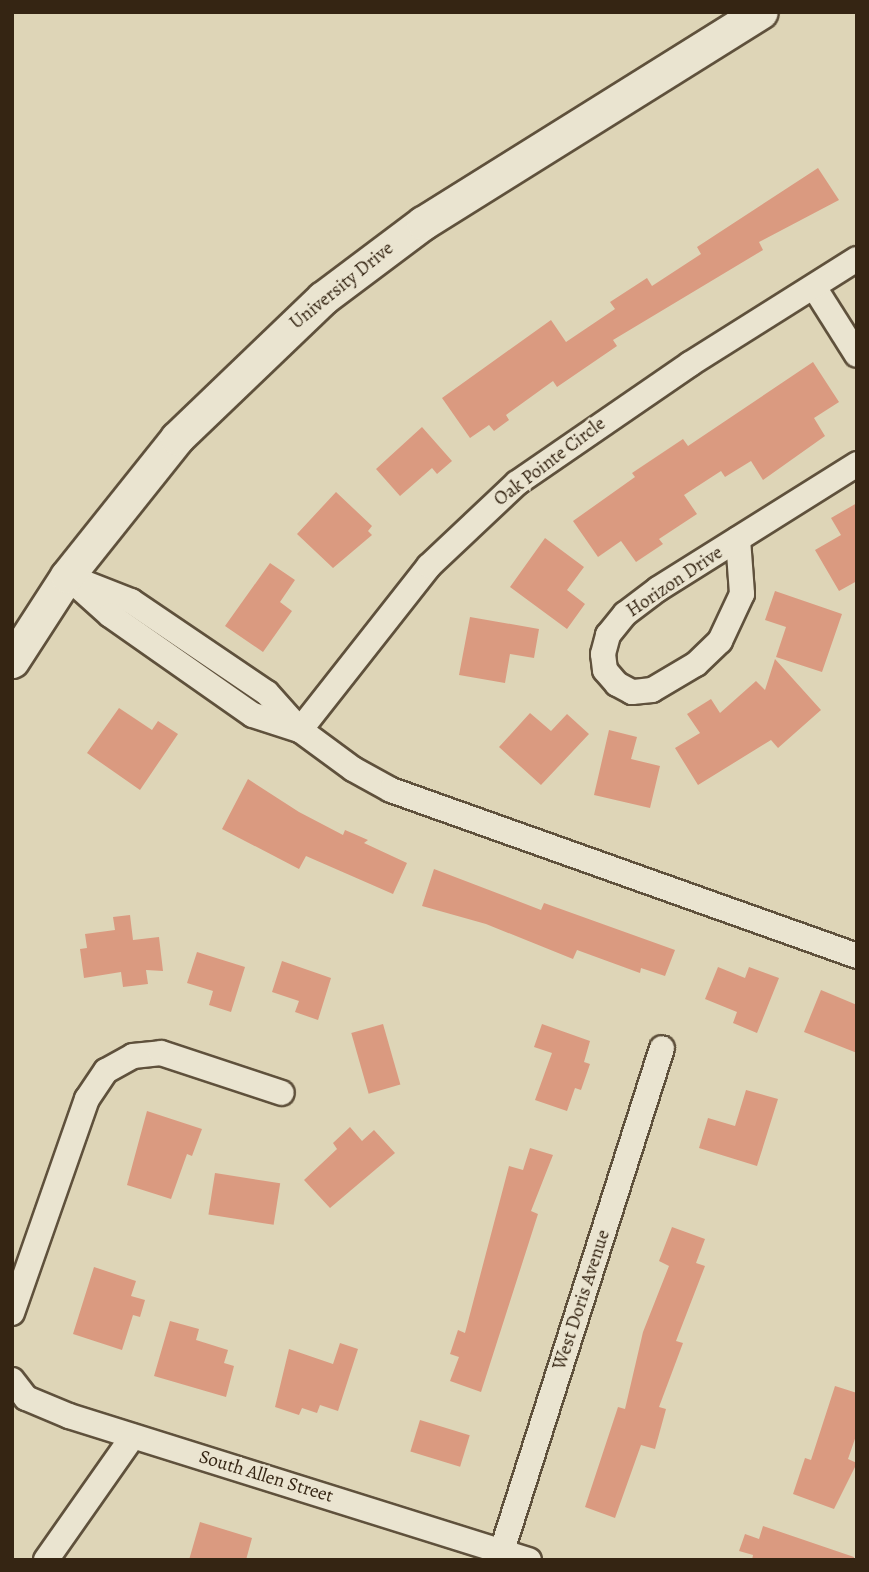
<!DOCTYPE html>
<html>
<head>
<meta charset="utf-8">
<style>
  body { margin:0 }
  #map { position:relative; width:869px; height:1572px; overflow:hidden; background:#ded5b7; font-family:Alegreya,serif }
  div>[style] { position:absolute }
  .building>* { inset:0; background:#da9a80; transform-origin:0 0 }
  .roads { filter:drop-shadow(2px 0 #5f513c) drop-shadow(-2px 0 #5f513c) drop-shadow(0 2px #5f513c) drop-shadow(0 -2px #5f513c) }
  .minor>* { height:24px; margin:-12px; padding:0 12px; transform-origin:12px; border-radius:12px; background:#eae4d0 }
  .secondary>* { height:33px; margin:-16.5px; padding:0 16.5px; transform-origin:16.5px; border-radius:16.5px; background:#eae4d0 }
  span { translate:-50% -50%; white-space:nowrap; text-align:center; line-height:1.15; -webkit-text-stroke:5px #eae4d0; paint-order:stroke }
  .street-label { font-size:19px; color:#352513 }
  .frame { position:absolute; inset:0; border:14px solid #352513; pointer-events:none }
</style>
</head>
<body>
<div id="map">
  <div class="building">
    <i style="clip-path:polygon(818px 168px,839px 200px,759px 242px,763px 250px,613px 340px,617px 346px,557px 387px,553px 381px,506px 415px,509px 420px,494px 431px,489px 425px,470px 438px,442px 398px,551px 320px,566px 342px,615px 309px,610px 302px,647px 278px,652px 286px,701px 254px,697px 247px)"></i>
    <i style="clip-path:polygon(813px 362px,839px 402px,814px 418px,825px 436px,763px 480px,751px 461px,725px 477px,721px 471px,684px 495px,697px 514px,659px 539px,663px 544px,636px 562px,621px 541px,598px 557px,573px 521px,635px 477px,632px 473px,683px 439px,688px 446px)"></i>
    <i style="clip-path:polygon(422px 427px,452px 461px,437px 474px,432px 468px,400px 496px,376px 469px)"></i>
    <i style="clip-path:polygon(336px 492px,372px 526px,368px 531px,372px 535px,333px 568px,297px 534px)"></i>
    <i style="clip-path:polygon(857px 503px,857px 581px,839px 591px,815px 550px,841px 535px,831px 518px)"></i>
    <i style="clip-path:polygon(545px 538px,584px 567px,567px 590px,585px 604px,567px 629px,510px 587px)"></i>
    <i style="clip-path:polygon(270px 563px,295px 580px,280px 602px,292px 611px,263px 652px,225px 626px)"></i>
    <i style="clip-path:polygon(775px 591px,842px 614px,822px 672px,776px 657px,786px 627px,765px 620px)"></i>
    <i style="clip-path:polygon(470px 617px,539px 629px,534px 658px,510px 654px,505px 683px,459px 675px)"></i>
    <i style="clip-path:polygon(775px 659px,821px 710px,778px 748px,771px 740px,698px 785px,675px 748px,700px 733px,687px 714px,711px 699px,720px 713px,756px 681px,765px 690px)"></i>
    <i style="clip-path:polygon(119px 708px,152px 730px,158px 721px,178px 734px,140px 790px,87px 753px)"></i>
    <i style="clip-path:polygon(530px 713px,551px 731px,567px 714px,589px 734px,541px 785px,499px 747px)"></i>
    <i style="clip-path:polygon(609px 730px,637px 737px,631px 759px,660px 766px,650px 808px,594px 795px)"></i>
    <i style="clip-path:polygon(248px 779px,299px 812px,343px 835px,345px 830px,368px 840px,364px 843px,407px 863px,393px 894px,306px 856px,299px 869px,222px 829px)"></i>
    <i style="clip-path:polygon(434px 869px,541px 910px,544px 903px,675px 950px,665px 976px,641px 968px,640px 973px,577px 950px,573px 959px,486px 924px,422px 906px)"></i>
    <i style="clip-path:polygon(130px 915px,133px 940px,159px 937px,163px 971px,146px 970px,148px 984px,123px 987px,121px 972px,84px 978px,80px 949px,87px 948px,85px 934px,115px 930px,113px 917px)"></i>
    <i style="clip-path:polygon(197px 952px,245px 967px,231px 1012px,209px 1005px,213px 991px,187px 983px)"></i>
    <i style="clip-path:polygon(282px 961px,331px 978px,318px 1020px,295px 1012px,299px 1001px,272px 992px)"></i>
    <i style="clip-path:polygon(718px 967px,745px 978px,749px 967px,779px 978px,757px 1033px,733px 1023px,737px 1012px,705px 999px)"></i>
    <i style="clip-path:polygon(821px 990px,857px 1005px,857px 1053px,804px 1032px)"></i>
    <i style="left:383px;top:1024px;width:63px;height:33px;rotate:74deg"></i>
    <i style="clip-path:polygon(542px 1024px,590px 1041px,584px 1062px,590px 1064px,581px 1090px,575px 1088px,567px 1111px,535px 1100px,552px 1053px,534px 1047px)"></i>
    <i style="clip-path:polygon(746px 1090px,778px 1099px,757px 1166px,699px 1148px,708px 1118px,735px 1126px)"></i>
    <i style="clip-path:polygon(147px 1111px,202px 1129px,192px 1156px,187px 1154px,171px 1199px,127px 1185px)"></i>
    <i style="clip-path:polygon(350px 1127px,362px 1141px,374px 1130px,395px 1153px,330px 1208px,304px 1180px,337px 1149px,333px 1143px)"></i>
    <i style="clip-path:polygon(530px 1148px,553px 1155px,531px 1211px,538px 1214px,481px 1392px,450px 1381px,459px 1357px,450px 1354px,458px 1330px,465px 1333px,509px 1166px,523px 1170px)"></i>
    <i style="left:215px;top:1173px;width:66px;height:42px;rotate:9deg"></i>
    <i style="clip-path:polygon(672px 1227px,705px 1239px,696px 1263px,705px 1266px,676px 1341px,683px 1343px,659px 1407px,666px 1409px,655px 1449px,641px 1445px,615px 1518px,585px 1507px,618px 1407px,625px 1409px,643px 1332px,669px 1266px,659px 1261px)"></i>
    <i style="clip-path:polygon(94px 1267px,136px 1281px,131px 1296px,145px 1300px,140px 1317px,133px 1315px,122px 1350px,73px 1334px)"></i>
    <i style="clip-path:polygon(170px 1321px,199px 1329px,196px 1340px,228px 1350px,224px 1363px,234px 1366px,226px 1397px,154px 1376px)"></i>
    <i style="clip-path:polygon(340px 1343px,358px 1349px,338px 1411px,320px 1405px,317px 1413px,302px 1408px,299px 1415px,275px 1407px,289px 1349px,333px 1364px)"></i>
    <i style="clip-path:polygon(835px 1386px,857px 1393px,857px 1433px,848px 1459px,857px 1463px,834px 1509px,793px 1494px,805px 1458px,811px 1460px)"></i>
    <i style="left:420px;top:1420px;width:52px;height:33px;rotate:17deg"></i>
    <i style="clip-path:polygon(200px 1522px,252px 1538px,246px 1560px,189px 1560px)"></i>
    <i style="clip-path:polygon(763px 1526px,854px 1557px,854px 1560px,752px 1560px,753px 1555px,739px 1551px,745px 1534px,759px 1539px)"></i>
  </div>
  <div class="roads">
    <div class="minor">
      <i style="left:814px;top:287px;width:80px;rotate:57.7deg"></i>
      <i style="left:738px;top:539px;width:55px;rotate:85.8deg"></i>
      <i style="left:742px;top:594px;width:52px;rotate:115.1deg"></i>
      <i style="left:720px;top:641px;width:33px;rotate:136deg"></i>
      <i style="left:696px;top:664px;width:51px;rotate:149.4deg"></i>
      <i style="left:652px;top:690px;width:20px;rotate:174deg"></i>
      <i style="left:632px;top:692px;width:17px;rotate:-152deg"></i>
      <i style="left:617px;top:684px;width:18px;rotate:-131deg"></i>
      <i style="left:605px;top:670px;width:16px;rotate:-97deg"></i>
      <i style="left:603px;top:654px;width:20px;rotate:-75deg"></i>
      <i style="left:608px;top:635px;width:27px;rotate:-51deg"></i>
      <i style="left:625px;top:614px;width:41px;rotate:-37.1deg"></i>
      <i style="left:658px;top:589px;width:235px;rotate:-32.1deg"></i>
      <i style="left:67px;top:576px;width:69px;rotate:21.3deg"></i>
      <i style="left:131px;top:601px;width:164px;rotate:34.1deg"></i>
      <i style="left:267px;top:693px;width:50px;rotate:48.3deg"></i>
      <i style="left:300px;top:730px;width:66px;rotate:36.3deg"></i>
      <i style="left:353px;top:769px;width:43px;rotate:28.9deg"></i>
      <i style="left:391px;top:790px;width:495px;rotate:19.6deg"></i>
      <i style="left:79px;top:587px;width:42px;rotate:42.1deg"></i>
      <i style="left:110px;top:615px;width:174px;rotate:35deg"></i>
      <i style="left:253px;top:715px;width:48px;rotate:18.1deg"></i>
      <i style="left:300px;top:730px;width:209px;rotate:-51.8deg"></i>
      <i style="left:429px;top:566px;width:121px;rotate:-43.3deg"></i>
      <i style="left:517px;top:483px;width:210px;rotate:-34.5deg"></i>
      <i style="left:690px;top:364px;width:197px;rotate:-32.2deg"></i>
      <i style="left:12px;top:1313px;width:227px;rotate:-70.7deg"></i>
      <i style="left:87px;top:1099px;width:34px;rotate:-56deg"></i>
      <i style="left:106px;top:1071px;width:31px;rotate:-29deg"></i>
      <i style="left:133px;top:1056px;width:28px;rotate:-6deg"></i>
      <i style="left:161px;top:1053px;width:127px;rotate:18.3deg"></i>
      <i style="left:12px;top:1380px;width:23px;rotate:52deg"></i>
      <i style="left:26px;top:1398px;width:47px;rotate:22.7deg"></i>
      <i style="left:69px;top:1416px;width:482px;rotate:17.4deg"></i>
      <i style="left:46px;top:1560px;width:151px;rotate:-54.9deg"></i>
      <i style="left:499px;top:1560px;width:537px;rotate:-72.34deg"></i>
    </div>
    <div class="secondary">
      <i style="left:12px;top:661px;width:101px;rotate:-57.1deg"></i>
      <i style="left:67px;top:576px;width:176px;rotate:-51.4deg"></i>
      <i style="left:177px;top:438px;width:202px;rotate:-43.8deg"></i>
      <i style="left:323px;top:298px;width:125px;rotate:-36.9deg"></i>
      <i style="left:423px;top:223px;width:398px;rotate:-32deg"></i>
    </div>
  </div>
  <div class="street-label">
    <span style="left:342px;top:286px;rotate:-39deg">University Drive</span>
    <span style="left:550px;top:462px;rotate:-37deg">Oak Pointe Circle</span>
    <span style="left:675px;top:582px;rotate:-34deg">Horizon Drive</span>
    <span style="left:582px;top:1300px;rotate:-72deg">West Doris Avenue</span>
    <span style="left:266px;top:1477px;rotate:17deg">South Allen Street</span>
  </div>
  <div class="frame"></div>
</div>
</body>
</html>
